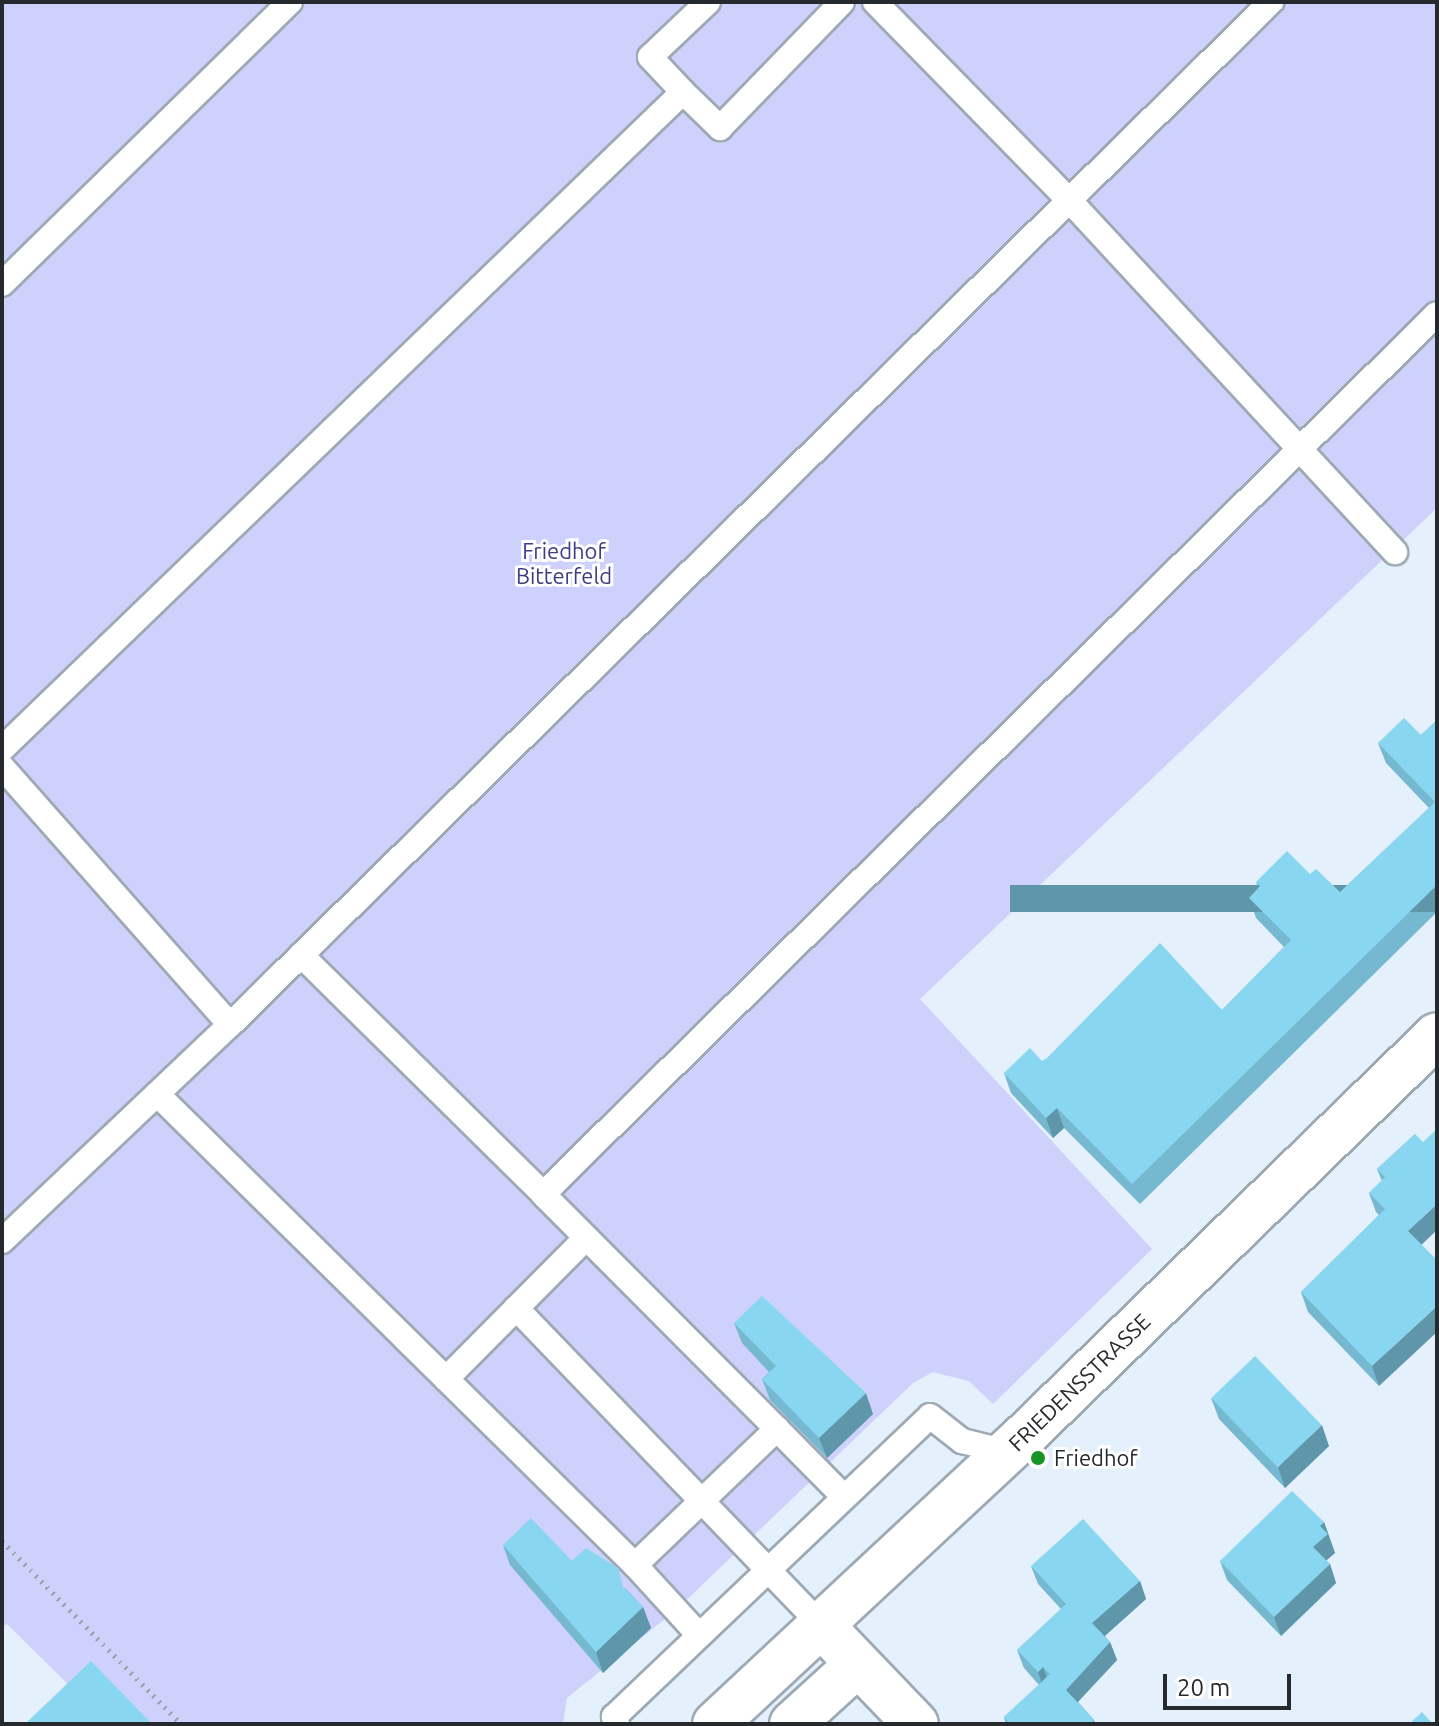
<!DOCTYPE html>
<html>
<head>
<meta charset="utf-8">
<style>
  body { margin:0 }
  #map { position:relative; width:1439px; height:1726px; overflow:hidden; background:#e4f0fb; font-family:Ubuntu,sans-serif }
  div>[style] { position:absolute }
  .green>* { inset:0; background:#cdd1fb }
  .path>* { height:5px; margin-top:-2.5px; transform-origin:0; background:repeating-linear-gradient(90deg,#9aa2ab 0 2px,transparent 0 8px) }
  .roads { filter:drop-shadow(2px 0 #9da9b3) drop-shadow(-2px 0 #9da9b3) drop-shadow(0 2px #9da9b3) drop-shadow(0 -2px #9da9b3) }
  .service>* { height:24px; margin:-12px; padding:0 12px; transform-origin:12px; border-radius:12px; background:#fff }
  .minor>* { height:44px; margin:-22px; padding:0 22px; transform-origin:22px; border-radius:22px; background:#fff }
  .wall>* { inset:0; background:#76b8cf }
  .shaded-wall>* { inset:0; background:#6096a9; transform-origin:0 0 }
  .building>* { inset:0; background:#89d6f1; transform-origin:0 0 }
  .dots>* { width:22px; height:22px; translate:-50% -50%; box-sizing:border-box; border:4px solid #fff; border-radius:50% }
  span { translate:-50% -50%; white-space:nowrap; text-align:center; line-height:1.15; -webkit-text-stroke:6px #fff; paint-order:stroke }
  .park-label { font-size:22px; color:#3e3c83 }
  .street-label { font-size:22px; color:#262a2e }
  .poi-label { font-size:22px; color:#262a2e }
  .left { translate:0 -50%; text-align:left }
  .frame { position:absolute; inset:0; border:4px solid #262a2e; pointer-events:none }
  .scale { position:absolute; left:1163px; top:1674px; width:128px; height:36px; box-sizing:border-box; border:4px solid #262a2e; border-top:0; padding-left:10px; font-size:24px; line-height:28px; white-space:nowrap; color:#262a2e; -webkit-text-stroke:6px #fff; paint-order:stroke }
</style>
</head>
<body>
<div id="map">
  <div class="green">
    <i style="clip-path:polygon(2px 2px,1437px 2px,1437px 508px,920px 999px,1152px 1249px,993px 1404px,969px 1381px,933px 1372px,913px 1383px,676px 1610px,567px 1698px,563px 1724px,62px 1724px,85px 1701px,7px 1624px,2px 1627px)"></i>
  </div>
  <div class="path">
    <i style="left:2px;top:1541px;width:256px;rotate:45.6deg"></i>
  </div>
  <div class="roads">
    <div class="service">
      <i style="left:875px;top:2px;width:277px;rotate:45.6deg"></i>
      <i style="left:1069px;top:200px;width:480px;rotate:47.2deg"></i>
      <i style="left:683px;top:92px;width:48px;rotate:-133.3deg"></i>
      <i style="left:650px;top:57px;width:80px;rotate:-43.5deg"></i>
      <i style="left:2px;top:284px;width:403px;rotate:-44.4deg"></i>
      <i style="left:2px;top:749px;width:946px;rotate:-43.97deg"></i>
      <i style="left:683px;top:92px;width:52px;rotate:44.2deg"></i>
      <i style="left:720px;top:128px;width:175px;rotate:-45.9deg"></i>
      <i style="left:2px;top:767px;width:344px;rotate:48.5deg"></i>
      <i style="left:301px;top:955px;width:340px;rotate:44.6deg"></i>
      <i style="left:157px;top:1094px;width:671px;rotate:44.58deg"></i>
      <i style="left:635px;top:1565px;width:197px;rotate:-43.8deg"></i>
      <i style="left:777px;top:1429px;width:332px;rotate:-134.9deg"></i>
      <i style="left:543px;top:1194px;width:1254px;rotate:-44.55deg"></i>
      <i style="left:2px;top:1241px;width:314px;rotate:-43.5deg"></i>
      <i style="left:230px;top:1025px;width:1460px;rotate:-44.5deg"></i>
      <i style="left:516px;top:1308px;width:440px;rotate:46.1deg"></i>
      <i style="left:446px;top:1379px;width:199px;rotate:-45.2deg"></i>
      <i style="left:777px;top:1429px;width:95px;rotate:45.4deg"></i>
      <i style="left:635px;top:1565px;width:95px;rotate:47.6deg"></i>
      <i style="left:617px;top:1724px;width:8px;rotate:-113deg"></i>
      <i style="left:614px;top:1717px;width:436px;rotate:-43.6deg"></i>
      <i style="left:930px;top:1416px;width:41px;rotate:38deg"></i>
      <i style="left:962px;top:1441px;width:46px;rotate:13.7deg"></i>
    </div>
    <div class="minor">
      <i style="left:821px;top:1625px;width:137px;rotate:46.2deg"></i>
      <i style="left:715px;top:1724px;width:420px;rotate:-43deg"></i>
      <i style="left:1022px;top:1438px;width:578px;rotate:-44.16deg"></i>
      <i style="left:792px;top:1724px;width:89px;rotate:-42.3deg"></i>
    </div>
  </div>
  <div class="wall">
    <i style="clip-path:polygon(1437px 720px,1437px 912px,1140px 1204px,1064px 1128px,1053px 1138px,1011px 1093px,1004px 1073px,1222px 1010px,1284px 947px,1256px 918px,1249px 898px,1258px 887px,1256px 882px,1310px 874px,1340px 892px,1429px 808px,1386px 763px,1378px 743px,1421px 735px)"></i>
    <i style="clip-path:polygon(1415px 1134px,1422px 1245px,1379px 1386px,1308px 1312px,1301px 1292px,1379px 1215px,1376px 1212px,1369px 1193px,1382px 1181px,1377px 1169px)"></i>
    <i style="clip-path:polygon(734px 1323px,873px 1414px,827px 1458px,770px 1400px,762px 1379px,769px 1372px,742px 1343px)"></i>
    <i style="clip-path:polygon(1211px 1398px,1329px 1446px,1285px 1488px,1219px 1419px)"></i>
    <i style="clip-path:polygon(1324px 1522px,1335px 1553px,1326px 1560px,1330px 1564px,1336px 1583px,1281px 1636px,1227px 1580px,1220px 1561px)"></i>
    <i style="clip-path:polygon(503px 1545px,572px 1561px,626px 1589px,643px 1607px,651px 1628px,603px 1673px,510px 1565px)"></i>
    <i style="clip-path:polygon(1031px 1566px,1140px 1581px,1146px 1599px,1105px 1636px,1110px 1642px,1117px 1660px,1078px 1702px,1094px 1720px,1096px 1724px,1006px 1724px,1004px 1717px,1039px 1685px,1024px 1668px,1017px 1650px,1061px 1609px,1038px 1584px)"></i>
  </div>
  <div class="shaded-wall">
    <i style="left:1437px;top:885px;width:27px;height:427px;rotate:90deg"></i>
    <i style="clip-path:polygon(1057px 1108px,1064px 1128px,1053px 1138px,1046px 1118px)"></i>
    <i style="clip-path:polygon(1437px 1204px,1437px 1230px,1415px 1251px,1408px 1231px)"></i>
    <i style="clip-path:polygon(1437px 1306px,1437px 1332px,1379px 1386px,1372px 1366px)"></i>
    <i style="clip-path:polygon(866px 1393px,873px 1414px,827px 1458px,819px 1438px)"></i>
    <i style="clip-path:polygon(1322px 1425px,1329px 1446px,1285px 1488px,1278px 1467px)"></i>
    <i style="clip-path:polygon(1324px 1522px,1335px 1553px,1320px 1566px,1313px 1547px,1320px 1526px)"></i>
    <i style="clip-path:polygon(1330px 1564px,1336px 1583px,1281px 1636px,1274px 1617px)"></i>
    <i style="clip-path:polygon(1140px 1581px,1146px 1599px,1099px 1641px,1092px 1623px)"></i>
    <i style="clip-path:polygon(643px 1607px,651px 1628px,603px 1673px,596px 1652px)"></i>
    <i style="clip-path:polygon(1110px 1642px,1117px 1660px,1072px 1708px,1066px 1690px)"></i>
    <i style="clip-path:polygon(1043px 1667px,1050px 1686px,1044px 1690px,1038px 1672px)"></i>
  </div>
  <div class="building">
    <i style="clip-path:polygon(1404px 718px,1421px 735px,1437px 720px,1437px 885px,1132px 1184px,1057px 1108px,1046px 1118px,1004px 1073px,1030px 1048px,1042px 1061px,1047px 1058px,1160px 943px,1222px 1010px,1291px 940px,1249px 898px,1260px 886px,1256px 882px,1287px 851px,1310px 874px,1316px 869px,1340px 892px,1435px 802px,1378px 743px)"></i>
    <i style="clip-path:polygon(1437px 1129px,1437px 1204px,1408px 1231px,1437px 1260px,1437px 1306px,1372px 1366px,1301px 1292px,1385px 1209px,1369px 1193px,1385px 1177px,1377px 1169px,1415px 1134px,1423px 1142px)"></i>
    <i style="clip-path:polygon(762px 1296px,866px 1393px,819px 1438px,762px 1379px,776px 1366px,734px 1323px)"></i>
    <i style="left:1255px;top:1356px;width:96px;height:61px;rotate:46deg"></i>
    <i style="clip-path:polygon(1292px 1491px,1324px 1522px,1320px 1526px,1328px 1534px,1313px 1547px,1330px 1564px,1274px 1617px,1220px 1561px)"></i>
    <i style="clip-path:polygon(531px 1518px,572px 1561px,586px 1548px,618px 1568px,623px 1587px,643px 1607px,596px 1652px,503px 1545px)"></i>
    <i style="clip-path:polygon(1083px 1519px,1140px 1581px,1092px 1623px,1110px 1642px,1066px 1690px,1094px 1720px,1090px 1724px,1010px 1724px,1004px 1717px,1050px 1674px,1043px 1667px,1038px 1672px,1017px 1650px,1066px 1604px,1031px 1566px)"></i>
    <i style="clip-path:polygon(91px 1661px,152px 1724px,25px 1724px)"></i>
    <i style="clip-path:polygon(1422px 1712px,1433px 1724px,1409px 1724px)"></i>
  </div>
  <div class="dots">
    <i style="left:1038px;top:1458px;background:#169426"></i>
  </div>
  <div class="park-label">
    <span style="left:564px;top:563px">Friedhof<br>Bitterfeld</span>
  </div>
  <div class="street-label">
    <span style="left:1079px;top:1382px;rotate:-44deg">FRIEDENSSTRASSE</span>
  </div>
  <div class="poi-label">
    <span class="left" style="left:1054px;top:1458px">Friedhof</span>
  </div>
  <div class="frame"></div>
  <div class="scale">20 m</div>
</div>
</body>
</html>
